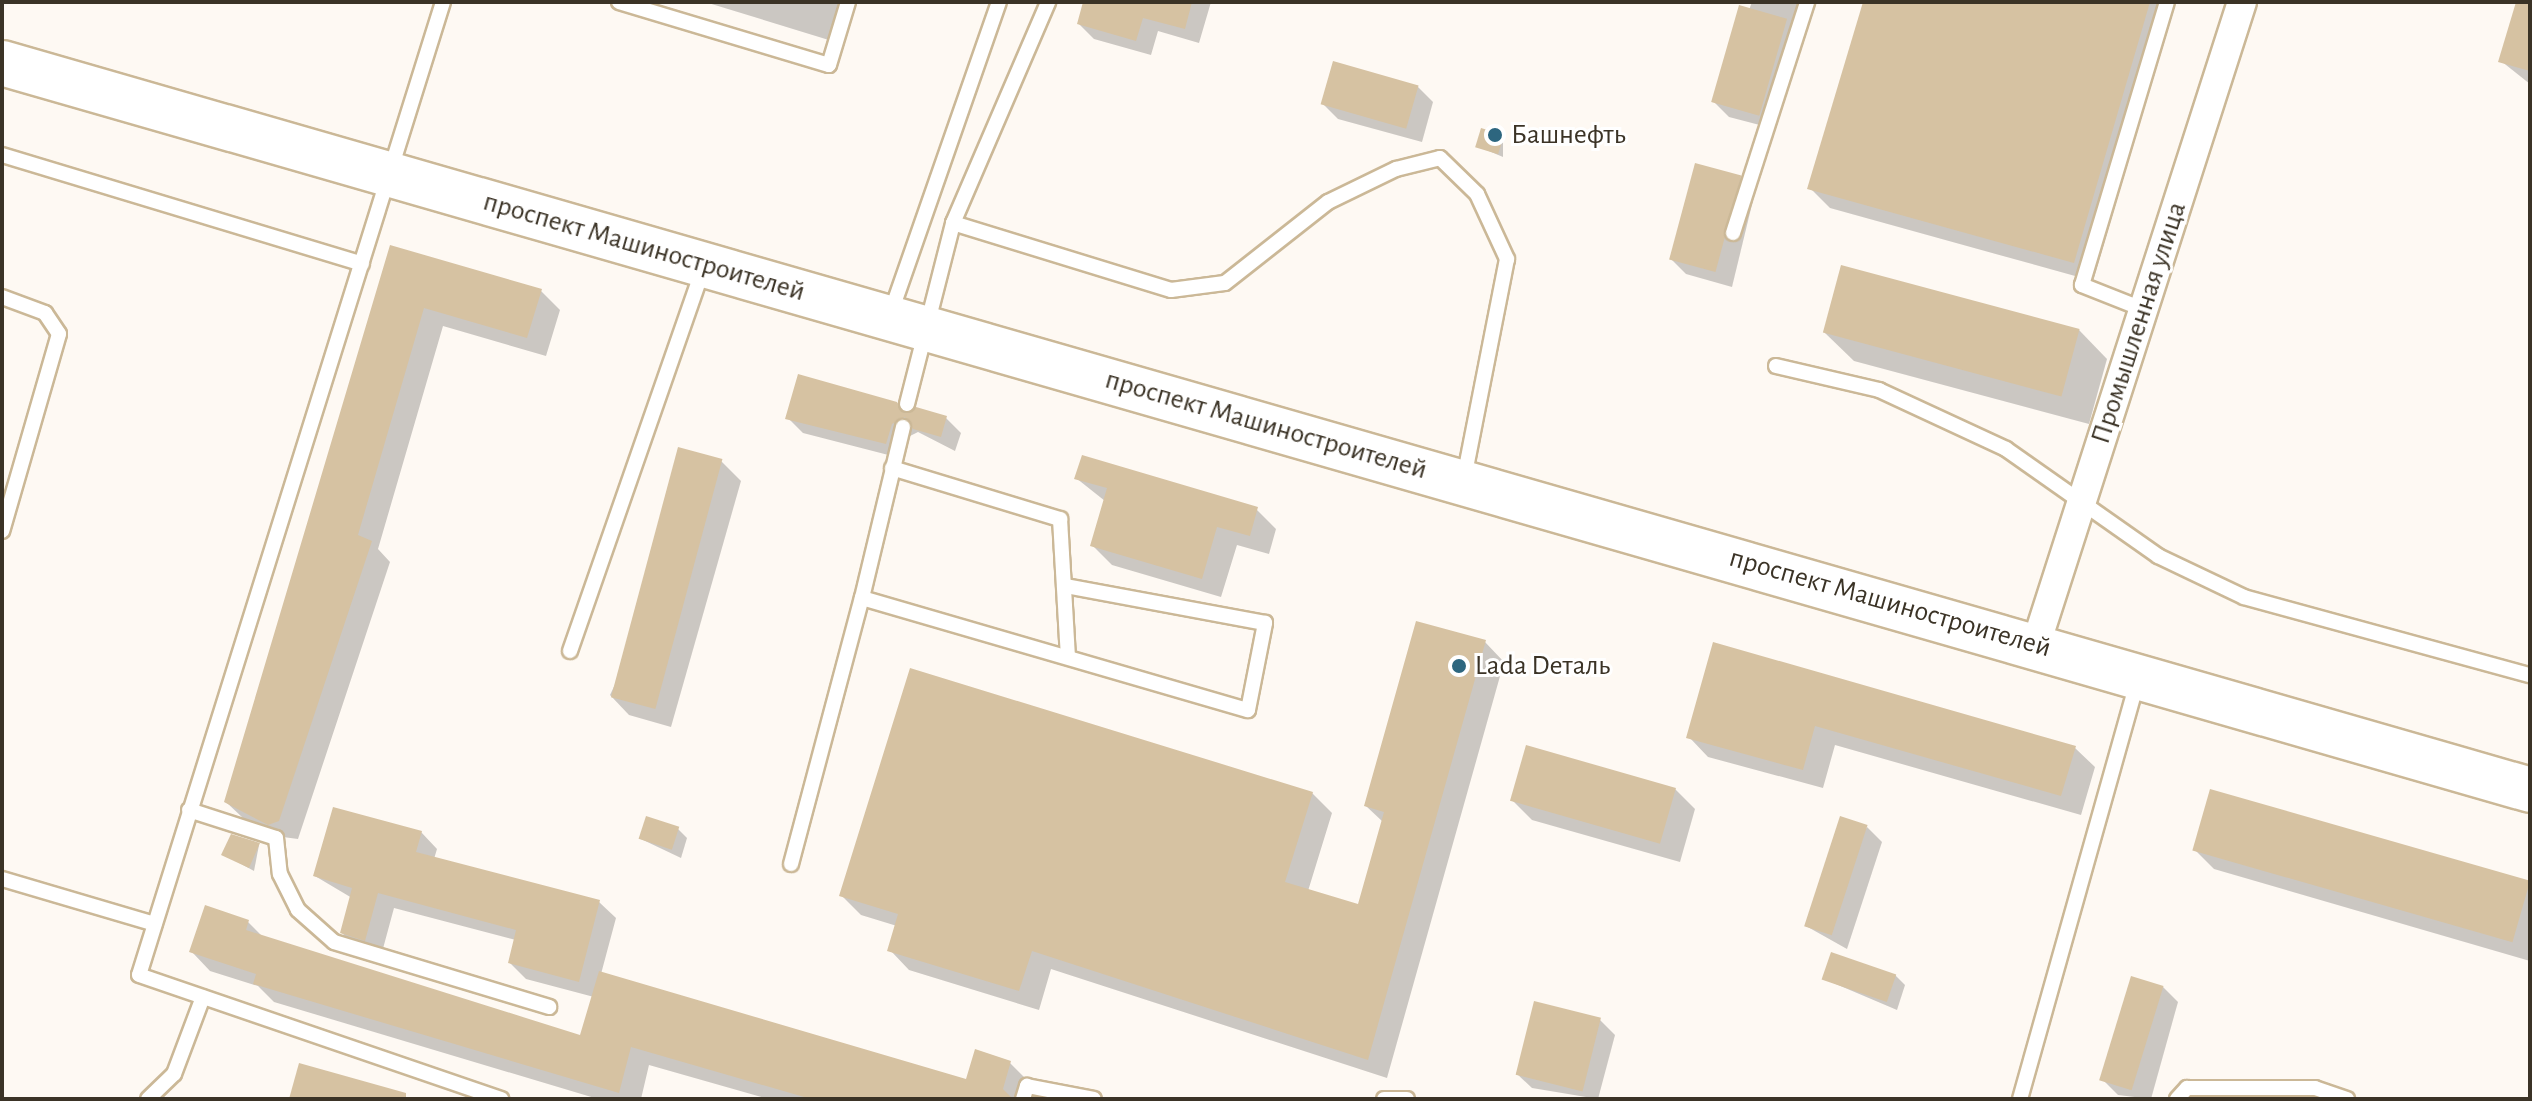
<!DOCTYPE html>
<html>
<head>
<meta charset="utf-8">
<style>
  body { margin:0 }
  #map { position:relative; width:2532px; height:1101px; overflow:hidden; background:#fef9f3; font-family:"Alegreya Sans",sans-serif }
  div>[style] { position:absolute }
  .shadow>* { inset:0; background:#0003 }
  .building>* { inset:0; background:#d6c2a2; transform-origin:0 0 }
  .roads { filter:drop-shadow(2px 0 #cbb897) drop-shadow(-2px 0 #cbb897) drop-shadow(0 2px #cbb897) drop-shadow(0 -2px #cbb897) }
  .lane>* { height:14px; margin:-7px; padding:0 7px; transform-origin:7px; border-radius:7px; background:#fff }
  .street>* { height:28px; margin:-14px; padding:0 14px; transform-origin:14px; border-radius:14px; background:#fff }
  .primary>* { height:44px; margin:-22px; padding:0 22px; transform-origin:22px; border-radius:22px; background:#fff }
  .dots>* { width:22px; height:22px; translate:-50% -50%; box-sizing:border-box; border:4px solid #fff; border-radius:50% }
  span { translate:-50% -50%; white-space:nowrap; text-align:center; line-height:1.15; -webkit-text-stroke:6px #fff; paint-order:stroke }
  .poi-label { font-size:28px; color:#3b3326 }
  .left { translate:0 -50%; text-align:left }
  .street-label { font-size:28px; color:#3b3326 }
  .frame { position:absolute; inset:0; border:4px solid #3b3326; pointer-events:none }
</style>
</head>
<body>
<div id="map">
  <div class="shadow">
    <i style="clip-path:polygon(705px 2px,844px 2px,832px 41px)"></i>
    <i style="clip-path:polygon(1085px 2px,1211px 2px,1199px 43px,1158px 31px,1151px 55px,1094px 39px,1079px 24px)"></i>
    <i style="clip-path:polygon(1752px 2px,1816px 2px,1775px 129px,1729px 117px,1714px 102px)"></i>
    <i style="clip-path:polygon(1866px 2px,2175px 2px,2093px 281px,1830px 208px,1810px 188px)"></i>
    <i style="clip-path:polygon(2518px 2px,2530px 2px,2530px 84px,2501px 61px)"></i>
    <i style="clip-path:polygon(1418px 87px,1433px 102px,1422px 142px,1338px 119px,1323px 104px)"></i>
    <i style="clip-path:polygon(1503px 137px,1503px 157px,1477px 146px)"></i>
    <i style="clip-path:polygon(1740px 177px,1755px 192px,1732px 287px,1686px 274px,1671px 259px)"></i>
    <i style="clip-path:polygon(391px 247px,541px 291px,560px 310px,546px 356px,443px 326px,378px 549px,390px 562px,298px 839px,260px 834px,226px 802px)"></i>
    <i style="clip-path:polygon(2079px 330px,2107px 359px,2089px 424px,1854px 361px,1825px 333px)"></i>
    <i style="clip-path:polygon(896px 403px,907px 414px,946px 418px,961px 433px,955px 451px,918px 432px,906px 438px,900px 458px,803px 433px,788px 418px)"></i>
    <i style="clip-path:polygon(721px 461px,741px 481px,671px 727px,629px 715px,610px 695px)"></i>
    <i style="clip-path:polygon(1076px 478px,1256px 509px,1276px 529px,1269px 554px,1237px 545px,1221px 597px,1112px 565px,1092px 545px,1105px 501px)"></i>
    <i style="clip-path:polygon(1485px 642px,1504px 662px,1387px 1078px,1051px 969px,1039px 1010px,909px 970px,890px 950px,897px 926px,861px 915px,841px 895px,1312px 793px,1332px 813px,1308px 891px,1359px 907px,1383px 822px,1366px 806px)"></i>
    <i style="clip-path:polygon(1714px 644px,2075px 748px,2095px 767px,2081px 815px,1835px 745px,1823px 788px,1708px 757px,1689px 737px)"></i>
    <i style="clip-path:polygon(1675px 789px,1695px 809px,1680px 862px,1532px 820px,1513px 801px)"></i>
    <i style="clip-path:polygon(1867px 827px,1882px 842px,1847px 949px,1806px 926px)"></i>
    <i style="clip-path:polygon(678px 829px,687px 838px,681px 858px,641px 839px)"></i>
    <i style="clip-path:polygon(421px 832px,437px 849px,434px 859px,599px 902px,616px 918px,601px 974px,967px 1081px,1009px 1062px,1028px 1081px,1023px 1099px,768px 1099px,649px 1065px,641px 1099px,598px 1099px,274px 1002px,258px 986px,210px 971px,192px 952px,248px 922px,263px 937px,581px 1038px,594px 997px,526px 979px,510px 963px,516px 940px,394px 908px,381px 956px,358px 949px,342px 933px,352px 898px,315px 876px)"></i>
    <i style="clip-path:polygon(259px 845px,254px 871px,223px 854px)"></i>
    <i style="clip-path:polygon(2194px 849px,2530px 884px,2530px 961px,2214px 869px)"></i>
    <i style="clip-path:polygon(1895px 975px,1905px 985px,1897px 1010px,1824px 979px)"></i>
    <i style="clip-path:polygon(2163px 987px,2178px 1002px,2151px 1099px,2118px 1095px,2103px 1080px)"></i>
    <i style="clip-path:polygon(1600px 1020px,1615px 1035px,1598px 1099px,1532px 1088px,1516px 1073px)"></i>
  </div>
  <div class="building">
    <i style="clip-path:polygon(1083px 2px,1192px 2px,1185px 29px,1143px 18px,1136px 41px,1077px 24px)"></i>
    <i style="clip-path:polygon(1863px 2px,2150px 2px,2074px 263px,1807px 189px)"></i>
    <i style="clip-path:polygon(2516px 2px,2530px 2px,2530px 71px,2498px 62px)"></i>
    <i style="left:1739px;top:5px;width:50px;height:101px;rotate:16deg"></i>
    <i style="left:1333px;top:61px;width:89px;height:45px;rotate:16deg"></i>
    <i style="left:1481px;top:128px;width:24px;height:20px;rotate:17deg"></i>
    <i style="left:1695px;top:163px;width:48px;height:100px;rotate:15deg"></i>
    <i style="clip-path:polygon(390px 245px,542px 289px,527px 338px,424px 308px,358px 535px,372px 541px,279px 821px,268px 825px,224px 802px)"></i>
    <i style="left:1841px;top:265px;width:247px;height:70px;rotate:15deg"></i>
    <i style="clip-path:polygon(798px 374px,897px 402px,904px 413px,916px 407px,947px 416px,941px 437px,913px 429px,905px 417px,892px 424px,886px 444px,785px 419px)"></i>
    <i style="left:678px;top:447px;width:46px;height:259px;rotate:15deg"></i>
    <i style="clip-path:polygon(1082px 455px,1258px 507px,1250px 536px,1217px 527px,1202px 579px,1090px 546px,1107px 488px,1074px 479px)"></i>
    <i style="clip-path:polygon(1416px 621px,1486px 640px,1368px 1060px,1032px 951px,1019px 991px,887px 951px,898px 914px,839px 896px,910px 668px,1313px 792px,1285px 882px,1358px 904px,1384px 812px,1364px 806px)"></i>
    <i style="clip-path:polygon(1713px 642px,2076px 746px,2061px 796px,1815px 726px,1803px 770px,1686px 738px)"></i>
    <i style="left:1526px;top:745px;width:156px;height:58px;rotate:16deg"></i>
    <i style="left:2210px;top:789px;width:333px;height:64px;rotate:16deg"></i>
    <i style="clip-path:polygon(333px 807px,422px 831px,416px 852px,600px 900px,579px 982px,508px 963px,516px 930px,378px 893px,365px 941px,340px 933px,352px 888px,313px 876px)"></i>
    <i style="left:646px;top:816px;width:35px;height:24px;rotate:18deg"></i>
    <i style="left:1840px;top:816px;width:29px;height:116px;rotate:18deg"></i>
    <i style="clip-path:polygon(231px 834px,260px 843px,249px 868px,221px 855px)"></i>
    <i style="clip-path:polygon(205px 905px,249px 920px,246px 930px,580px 1035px,599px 971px,966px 1079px,975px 1049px,1011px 1061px,1003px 1089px,1013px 1099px,811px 1099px,631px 1047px,619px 1093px,253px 984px,256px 974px,189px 952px)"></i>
    <i style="left:1831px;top:952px;width:69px;height:29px;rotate:19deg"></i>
    <i style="left:2131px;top:976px;width:34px;height:109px;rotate:17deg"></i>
    <i style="left:1534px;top:1001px;width:69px;height:76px;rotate:14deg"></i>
    <i style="clip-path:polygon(299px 1063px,406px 1093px,406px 1099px,289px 1099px)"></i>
  </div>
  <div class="roads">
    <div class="lane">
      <i style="left:443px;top:2px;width:1019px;rotate:107.35deg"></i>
      <i style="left:139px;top:975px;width:383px;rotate:18.9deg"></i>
      <i style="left:619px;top:2px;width:219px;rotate:16.7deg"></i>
      <i style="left:829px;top:65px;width:66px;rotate:-73.2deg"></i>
      <i style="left:2px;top:155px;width:376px;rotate:16.8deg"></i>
      <i style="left:953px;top:223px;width:228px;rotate:17.1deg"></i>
      <i style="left:1171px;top:290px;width:54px;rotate:-7.4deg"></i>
      <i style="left:1225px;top:283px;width:131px;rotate:-38.2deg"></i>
      <i style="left:1328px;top:202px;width:76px;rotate:-25.9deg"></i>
      <i style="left:1396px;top:169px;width:45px;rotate:-14deg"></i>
      <i style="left:1440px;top:158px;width:52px;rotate:44.2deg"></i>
      <i style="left:1477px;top:194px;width:72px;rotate:65.2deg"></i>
      <i style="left:1507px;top:259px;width:224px;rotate:101.1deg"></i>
      <i style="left:1733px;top:233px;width:243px;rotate:-72.2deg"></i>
      <i style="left:2px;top:297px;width:46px;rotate:20.4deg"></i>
      <i style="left:45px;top:313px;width:25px;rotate:56deg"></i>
      <i style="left:59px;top:334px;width:205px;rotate:106.1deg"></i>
      <i style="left:2145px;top:310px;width:68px;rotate:-158.4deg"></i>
      <i style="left:2082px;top:285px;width:295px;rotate:-73.3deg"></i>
      <i style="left:891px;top:312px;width:328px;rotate:-70.8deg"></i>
      <i style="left:1776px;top:366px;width:106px;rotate:13.1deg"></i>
      <i style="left:1879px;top:390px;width:140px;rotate:24.9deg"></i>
      <i style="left:2006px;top:449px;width:186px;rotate:35.1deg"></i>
      <i style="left:2158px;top:556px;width:95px;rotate:25.5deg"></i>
      <i style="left:2244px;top:597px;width:296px;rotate:15.3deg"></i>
      <i style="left:907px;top:404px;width:187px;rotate:-75.7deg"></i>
      <i style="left:953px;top:223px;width:241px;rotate:-66.7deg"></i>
      <i style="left:903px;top:427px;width:176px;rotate:103.5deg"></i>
      <i style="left:862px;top:598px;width:402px;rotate:16.2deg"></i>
      <i style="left:1248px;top:710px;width:89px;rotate:-78.9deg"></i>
      <i style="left:1265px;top:623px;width:202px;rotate:-169.5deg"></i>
      <i style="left:892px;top:468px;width:176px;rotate:16.9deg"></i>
      <i style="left:1060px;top:519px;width:137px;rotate:86.7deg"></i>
      <i style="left:570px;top:651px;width:404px;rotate:-70.8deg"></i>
      <i style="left:189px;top:810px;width:91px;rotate:17.8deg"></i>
      <i style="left:276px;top:838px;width:36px;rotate:84deg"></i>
      <i style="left:280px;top:874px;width:40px;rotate:63.4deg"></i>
      <i style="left:298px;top:910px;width:48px;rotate:41.6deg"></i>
      <i style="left:334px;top:942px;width:225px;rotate:16.8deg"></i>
      <i style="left:791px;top:864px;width:275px;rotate:-75.1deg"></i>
      <i style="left:2px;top:879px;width:159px;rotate:16.4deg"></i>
      <i style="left:148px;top:1099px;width:36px;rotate:-44deg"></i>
      <i style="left:174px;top:1074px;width:82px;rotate:-69.4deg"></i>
      <i style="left:1023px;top:1099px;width:14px;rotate:-73deg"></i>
      <i style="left:1027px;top:1086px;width:68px;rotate:11deg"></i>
      <i style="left:1384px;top:1099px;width:23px"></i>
      <i style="left:2020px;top:1099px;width:432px;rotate:-74.3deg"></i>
      <i style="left:2177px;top:1099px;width:15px;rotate:-48deg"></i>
      <i style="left:2187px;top:1088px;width:128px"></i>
      <i style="left:2315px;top:1088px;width:34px;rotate:19deg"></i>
    </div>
    <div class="street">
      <i style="left:2036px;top:644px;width:674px;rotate:-72.21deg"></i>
    </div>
    <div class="primary">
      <i style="left:2px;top:63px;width:2630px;rotate:16.04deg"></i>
    </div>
  </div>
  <div class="dots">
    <i style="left:1495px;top:135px;background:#2d667f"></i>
    <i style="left:1459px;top:666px;background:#2d667f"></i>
  </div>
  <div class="poi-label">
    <span class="left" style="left:1511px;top:135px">Башнефть</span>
    <span class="left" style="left:1475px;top:666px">Lada Dеталь</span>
  </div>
  <div class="street-label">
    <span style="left:644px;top:247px;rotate:16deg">проспект Машиностроителей</span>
    <span style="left:2139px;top:323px;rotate:-72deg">Промышленная улица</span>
    <span style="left:1266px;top:425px;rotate:16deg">проспект Машиностроителей</span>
    <span style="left:1890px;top:603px;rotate:16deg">проспект Машиностроителей</span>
  </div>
  <div class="frame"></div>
</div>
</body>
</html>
